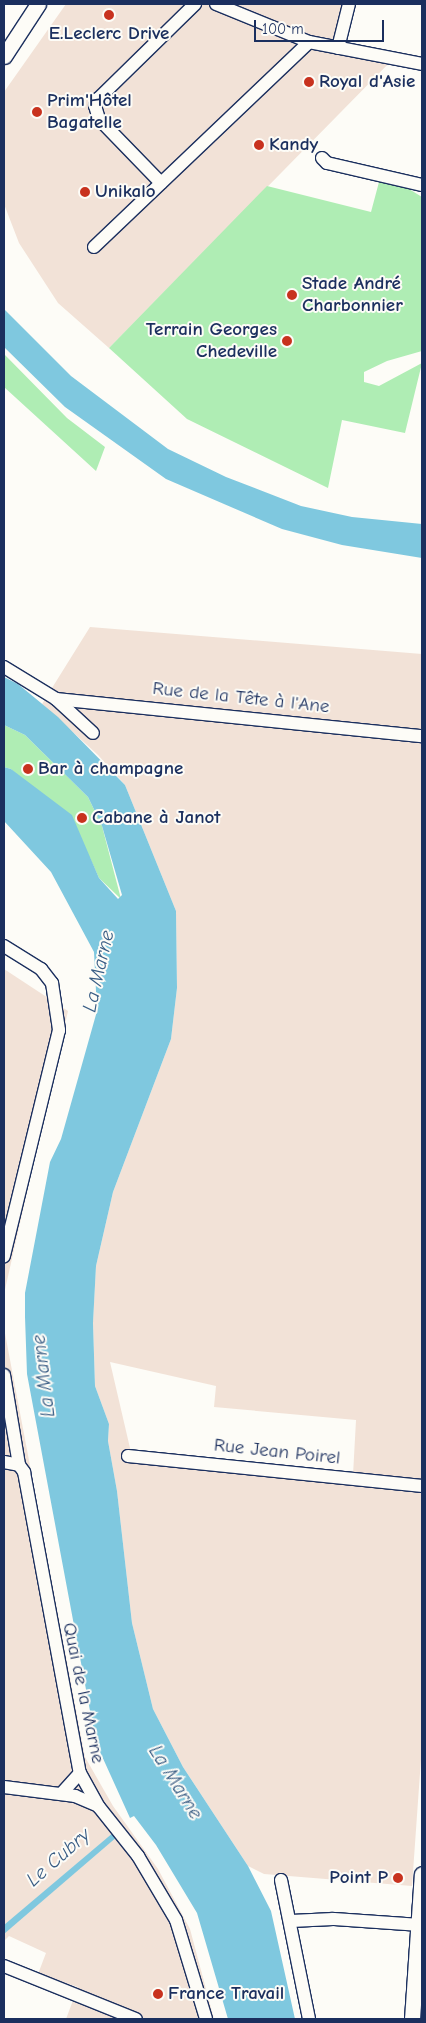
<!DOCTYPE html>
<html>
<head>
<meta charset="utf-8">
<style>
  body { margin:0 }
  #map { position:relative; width:426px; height:2023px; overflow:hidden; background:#fdfcf7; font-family:"Comic Neue",sans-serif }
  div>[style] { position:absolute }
  .built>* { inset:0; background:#f2e2d7 }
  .green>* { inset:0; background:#afedb4 }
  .water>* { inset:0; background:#7fc8df }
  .roads { filter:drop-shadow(1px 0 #1b2f5e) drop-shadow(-1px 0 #1b2f5e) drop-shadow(0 1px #1b2f5e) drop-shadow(0 -1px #1b2f5e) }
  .minor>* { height:12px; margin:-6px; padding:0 6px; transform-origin:6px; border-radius:6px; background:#fdfcf7 }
  .major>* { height:15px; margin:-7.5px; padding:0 7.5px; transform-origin:7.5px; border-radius:7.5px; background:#fdfcf7 }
  .dots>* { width:14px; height:14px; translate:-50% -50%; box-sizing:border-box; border:2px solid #fdfcf7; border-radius:50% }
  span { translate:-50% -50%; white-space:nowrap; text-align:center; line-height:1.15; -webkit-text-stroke:4px #fdfcf7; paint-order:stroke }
  .poi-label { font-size:19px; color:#1b2f5e; font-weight:700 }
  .left { translate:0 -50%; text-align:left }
  .right { translate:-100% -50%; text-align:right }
  .street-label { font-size:19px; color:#1b2f5e }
  .water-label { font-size:20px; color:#395d85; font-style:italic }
  .frame { position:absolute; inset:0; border:5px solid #1b2f5e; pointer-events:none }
  .scale { position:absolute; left:254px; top:20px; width:130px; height:22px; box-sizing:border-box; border:2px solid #1b2f5e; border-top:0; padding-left:6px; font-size:15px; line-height:18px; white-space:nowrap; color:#1b2f5e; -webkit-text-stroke:4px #fdfcf7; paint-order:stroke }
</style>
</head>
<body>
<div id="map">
  <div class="built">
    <i style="clip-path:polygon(66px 4px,353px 4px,342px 46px,395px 57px,109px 348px,58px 303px,19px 243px,4px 204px,4px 92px)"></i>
    <i style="clip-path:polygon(90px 627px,422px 654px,422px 1482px,353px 1475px,356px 1420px,214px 1407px,216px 1386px,110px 1362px,133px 1461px,422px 1490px,422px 1745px,412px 1886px,264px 1874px,248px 1866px,183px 1767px,153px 1709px,132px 1623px,117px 1491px,108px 1441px,109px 1424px,95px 1386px,93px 1322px,96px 1266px,113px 1192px,171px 1039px,177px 988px,176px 911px,125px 785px,98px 755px,42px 704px)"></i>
    <i style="clip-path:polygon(4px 969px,68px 1011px,4px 1294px)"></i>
    <i style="clip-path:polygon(4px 1328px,85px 1757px,113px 1806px,158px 1869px,190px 1929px,214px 2019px,66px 2019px,78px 1987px,38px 1974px,46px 1953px,9px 1936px,4px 1941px)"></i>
  </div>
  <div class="green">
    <i style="clip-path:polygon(379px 182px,409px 189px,422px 197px,422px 351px,387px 361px,364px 372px,364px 382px,379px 386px,422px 363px,405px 433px,342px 420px,328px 488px,187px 419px,109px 348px,267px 186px,371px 212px)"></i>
    <i style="clip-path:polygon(4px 354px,67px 418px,105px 447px,96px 471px,4px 387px)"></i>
    <i style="clip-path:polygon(4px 725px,25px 735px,88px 797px,102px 826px,121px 899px,99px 878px,90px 858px,11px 769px,4px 767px)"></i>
  </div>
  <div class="water">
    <i style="clip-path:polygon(4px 309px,71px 376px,168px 449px,226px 477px,301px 506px,352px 517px,422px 524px,422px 558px,342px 545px,282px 529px,166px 479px,65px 407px,4px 347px)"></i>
    <i style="clip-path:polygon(4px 677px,18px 684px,58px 717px,125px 785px,176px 911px,177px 988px,171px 1039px,113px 1192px,96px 1266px,93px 1323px,95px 1386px,109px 1424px,108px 1441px,117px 1491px,132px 1623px,153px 1709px,183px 1767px,248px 1866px,271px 1911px,295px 2019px,228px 2019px,197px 1913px,156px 1845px,134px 1816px,130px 1818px,96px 1743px,27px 1374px,25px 1317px,25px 1293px,50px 1162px,61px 1139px,97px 1011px,94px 952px,51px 872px,4px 821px,4px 767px,11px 769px,72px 815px,99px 878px,118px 899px,122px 895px,102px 826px,88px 797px,25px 735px,4px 725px)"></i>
    <i style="clip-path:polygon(114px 1832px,118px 1836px,4px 1934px,4px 1925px)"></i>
  </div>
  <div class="roads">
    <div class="minor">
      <i style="left:216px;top:4px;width:100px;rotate:22.2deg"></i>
      <i style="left:309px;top:42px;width:115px;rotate:11deg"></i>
      <i style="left:338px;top:48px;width:45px;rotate:-76deg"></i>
      <i style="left:322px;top:158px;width:7px;rotate:45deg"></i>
      <i style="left:327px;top:163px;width:98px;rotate:13deg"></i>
      <i style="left:161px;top:183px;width:89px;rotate:-134.1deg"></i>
      <i style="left:99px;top:119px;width:14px;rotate:-107deg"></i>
      <i style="left:95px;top:106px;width:8px;rotate:-67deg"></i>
      <i style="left:98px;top:99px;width:136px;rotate:-44.4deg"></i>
      <i style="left:94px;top:247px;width:297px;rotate:-43.6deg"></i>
      <i style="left:4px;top:667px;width:61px;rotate:31.6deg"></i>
      <i style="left:56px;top:699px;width:50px;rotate:42.6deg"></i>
      <i style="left:56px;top:699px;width:368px;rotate:5.8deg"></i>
      <i style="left:4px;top:946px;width:44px;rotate:31.9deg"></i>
      <i style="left:41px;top:969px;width:18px;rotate:52deg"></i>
      <i style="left:52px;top:983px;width:48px;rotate:81.5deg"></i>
      <i style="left:59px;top:1030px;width:233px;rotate:103.7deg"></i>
      <i style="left:4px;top:1375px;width:91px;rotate:80.5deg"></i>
      <i style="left:128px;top:1456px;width:296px;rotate:5.8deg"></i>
      <i style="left:4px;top:1462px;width:15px;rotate:11deg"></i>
      <i style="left:19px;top:1465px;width:9px;rotate:54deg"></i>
      <i style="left:24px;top:1472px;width:306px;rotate:79.5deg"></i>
      <i style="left:80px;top:1773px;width:39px;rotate:61deg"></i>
      <i style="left:99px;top:1807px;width:63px;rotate:51.5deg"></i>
      <i style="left:138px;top:1856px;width:74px;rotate:59.3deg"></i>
      <i style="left:176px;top:1920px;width:103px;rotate:73.1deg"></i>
      <i style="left:4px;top:1787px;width:72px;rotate:7.2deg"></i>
      <i style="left:75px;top:1796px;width:23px;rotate:23deg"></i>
      <i style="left:61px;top:1794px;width:28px;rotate:-48deg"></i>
      <i style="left:281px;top:1880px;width:142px;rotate:78.6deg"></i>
      <i style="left:291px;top:1921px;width:42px;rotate:-2.7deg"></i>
      <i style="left:333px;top:1919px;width:85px;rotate:4deg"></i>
      <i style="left:4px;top:1966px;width:142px;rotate:21.9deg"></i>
    </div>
    <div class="major">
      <i style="left:4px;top:56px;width:62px;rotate:-56.8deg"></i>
      <i style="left:412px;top:2019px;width:145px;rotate:-86.1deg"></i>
    </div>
  </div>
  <div class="dots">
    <i style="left:109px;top:15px;background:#c8321e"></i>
    <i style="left:309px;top:82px;background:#c8321e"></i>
    <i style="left:37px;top:112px;background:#c8321e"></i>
    <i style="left:259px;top:145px;background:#c8321e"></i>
    <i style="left:85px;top:192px;background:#c8321e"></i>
    <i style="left:292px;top:295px;background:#c8321e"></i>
    <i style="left:287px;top:341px;background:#c8321e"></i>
    <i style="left:28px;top:769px;background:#c8321e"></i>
    <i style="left:82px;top:818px;background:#c8321e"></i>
    <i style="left:398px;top:1878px;background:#c8321e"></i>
    <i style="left:158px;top:1994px;background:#c8321e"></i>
  </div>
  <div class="poi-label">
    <span style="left:109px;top:34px">E.Leclerc Drive</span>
    <span class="left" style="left:319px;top:82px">Royal d'Asie</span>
    <span class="left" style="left:47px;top:112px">Prim'Hôtel<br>Bagatelle</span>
    <span class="left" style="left:269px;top:145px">Kandy</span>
    <span class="left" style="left:95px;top:192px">Unikalo</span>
    <span class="left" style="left:302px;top:295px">Stade André<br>Charbonnier</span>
    <span class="right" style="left:277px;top:341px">Terrain Georges<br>Chedeville</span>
    <span class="left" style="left:38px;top:769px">Bar à champagne</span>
    <span class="left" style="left:92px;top:818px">Cabane à Janot</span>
    <span class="right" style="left:388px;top:1878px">Point P</span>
    <span class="left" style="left:168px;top:1994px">France Travail</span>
  </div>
  <div class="street-label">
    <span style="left:241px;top:698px;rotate:6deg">Rue de la Tête à l'Ane</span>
    <span style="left:277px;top:1452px;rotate:6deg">Rue Jean Poirel</span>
    <span style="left:83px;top:1693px;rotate:78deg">Quai de la Marne</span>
  </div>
  <div class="water-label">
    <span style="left:98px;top:971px;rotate:-77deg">La Marne</span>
    <span style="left:43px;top:1376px;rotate:-97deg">La Marne</span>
    <span style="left:176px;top:1782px;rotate:58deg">La Marne</span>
    <span style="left:58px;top:1857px;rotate:-41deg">Le Cubry</span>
  </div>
  <div class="frame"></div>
  <div class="scale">100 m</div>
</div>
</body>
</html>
